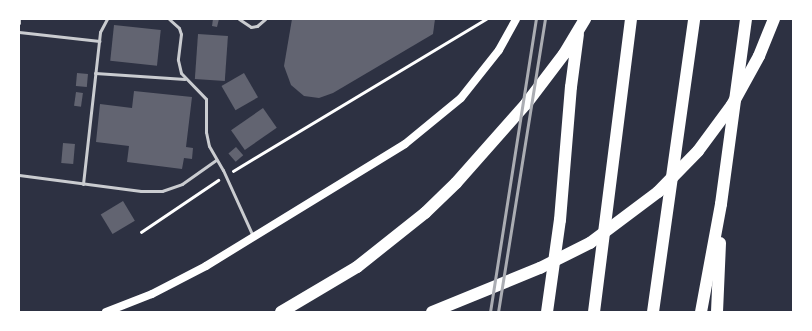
<!DOCTYPE html>
<html>
<head>
<meta charset="utf-8">
<style>
  body { margin:0 }
  #map { position:relative; width:812px; height:331px; overflow:hidden; background:#2d3142; font-family:"Nunito Sans",sans-serif }
  div>[style] { position:absolute }
  .building>* { inset:0; background:#626471; transform-origin:0 0 }
  .path>* { height:2.5px; margin:-1.25px; padding:0 1.25px; transform-origin:1.25px; border-radius:1.25px; background:#fff }
  .service>* { height:3px; margin:-1.5px; padding:0 1.5px; transform-origin:1.5px; border-radius:1.5px; background:#caccd0 }
  .secondary>* { height:8px; margin:-4px; padding:0 4px; transform-origin:4px; border-radius:4px; background:#fff }
  .motorway>* { height:12px; margin:-6px; padding:0 6px; transform-origin:6px; border-radius:6px; background:#fff }
  .rail>* { height:3px; margin:-1.5px; padding:0 1.5px; transform-origin:1.5px; border-radius:1.5px; background:#abadb3 }
  span { translate:-50% -50%; white-space:nowrap; text-align:center; line-height:1.15; -webkit-text-stroke:4px #fff; paint-order:stroke }
  .frame { position:absolute; inset:0; border:20px solid #fff; pointer-events:none }
</style>
</head>
<body>
<div id="map">
  <div class="building">
    <i style="clip-path:polygon(213px 19px,219px 19px,217px 27px,212px 26px)"></i>
    <i style="clip-path:polygon(292px 19px,435px 19px,433px 34px,333px 93px,319px 98px,304px 96px,291px 85px,284px 66px)"></i>
    <i style="left:114px;top:25px;width:47px;height:36px;rotate:6deg"></i>
    <i style="left:198px;top:34px;width:30px;height:45px;rotate:4deg"></i>
    <i style="left:77px;top:73px;width:11px;height:13px;rotate:5deg"></i>
    <i style="left:244px;top:73px;width:28px;height:26px;rotate:60deg"></i>
    <i style="clip-path:polygon(134px 91px,192px 97px,186px 147px,193px 148px,192px 159px,184px 158px,182px 169px,127px 162px,129px 146px,96px 142px,100px 104px,132px 108px)"></i>
    <i style="left:76px;top:92px;width:7px;height:14px;rotate:8deg"></i>
    <i style="left:263px;top:108px;width:24px;height:39px;rotate:55deg"></i>
    <i style="left:63px;top:143px;width:12px;height:20px;rotate:5deg"></i>
    <i style="left:236px;top:147px;width:11px;height:10px;rotate:49deg"></i>
    <i style="left:123px;top:201px;width:23px;height:26px;rotate:59deg"></i>
  </div>
  <div class="path">
    <i style="left:233px;top:171px;width:295px;rotate:-31deg"></i>
    <i style="left:141px;top:232px;width:93px;rotate:-34deg"></i>
  </div>
  <div class="service">
    <i style="left:169px;top:19px;width:13px;rotate:42deg"></i>
    <i style="left:179px;top:28px;width:6px;rotate:72deg"></i>
    <i style="left:181px;top:34px;width:26px;rotate:97deg"></i>
    <i style="left:178px;top:60px;width:13px;rotate:77deg"></i>
    <i style="left:181px;top:73px;width:36px;rotate:46deg"></i>
    <i style="left:206px;top:99px;width:33px;rotate:90deg"></i>
    <i style="left:206px;top:132px;width:14px;rotate:78deg"></i>
    <i style="left:209px;top:146px;width:28px;rotate:60deg"></i>
    <i style="left:223px;top:170px;width:72px;rotate:65.6deg"></i>
    <i style="left:239px;top:19px;width:14px;rotate:34deg"></i>
    <i style="left:251px;top:27px;width:6px;rotate:-9deg"></i>
    <i style="left:257px;top:26px;width:11px;rotate:-41deg"></i>
    <i style="left:19px;top:23px;width:4px;rotate:-90deg"></i>
    <i style="left:19px;top:32px;width:81px;rotate:6.4deg"></i>
    <i style="left:95px;top:73px;width:90px;rotate:3.8deg"></i>
    <i style="left:19px;top:175px;width:123px;rotate:7.5deg"></i>
    <i style="left:141px;top:191px;width:21px"></i>
    <i style="left:162px;top:191px;width:21px;rotate:-19deg"></i>
    <i style="left:182px;top:184px;width:42px;rotate:-35.2deg"></i>
    <i style="left:83px;top:184px;width:153px;rotate:-83.6deg"></i>
    <i style="left:100px;top:32px;width:15px;rotate:-62deg"></i>
  </div>
  <div class="secondary">
    <i style="left:106px;top:312px;width:49px;rotate:-21.4deg"></i>
    <i style="left:152px;top:294px;width:61px;rotate:-27.4deg"></i>
    <i style="left:206px;top:266px;width:233px;rotate:-31.5deg"></i>
    <i style="left:405px;top:144px;width:72px;rotate:-39.4deg"></i>
    <i style="left:461px;top:98px;width:61px;rotate:-51.6deg"></i>
    <i style="left:499px;top:50px;width:35px;rotate:-61deg"></i>
  </div>
  <div class="motorway">
    <i style="left:281px;top:312px;width:88px;rotate:-30.6deg"></i>
    <i style="left:357px;top:267px;width:87px;rotate:-38.5deg"></i>
    <i style="left:425px;top:213px;width:43px;rotate:-44.1deg"></i>
    <i style="left:456px;top:183px;width:106px;rotate:-48.5deg"></i>
    <i style="left:526px;top:104px;width:63px;rotate:-52.8deg"></i>
    <i style="left:564px;top:54px;width:41px;rotate:-59deg"></i>
    <i style="left:432px;top:312px;width:117px;rotate:-22.2deg"></i>
    <i style="left:540px;top:268px;width:56px;rotate:-26.6deg"></i>
    <i style="left:590px;top:243px;width:85px;rotate:-36.9deg"></i>
    <i style="left:658px;top:192px;width:57px;rotate:-45.7deg"></i>
    <i style="left:698px;top:151px;width:57px;rotate:-53.5deg"></i>
    <i style="left:732px;top:105px;width:56px;rotate:-61.1deg"></i>
    <i style="left:759px;top:56px;width:40px;rotate:-68deg"></i>
    <i style="left:547px;top:312px;width:93px;rotate:-82deg"></i>
    <i style="left:560px;top:220px;width:133px;rotate:-85.3deg"></i>
    <i style="left:571px;top:87px;width:53px;rotate:-82.5deg"></i>
    <i style="left:594px;top:312px;width:295px;rotate:-82.8deg"></i>
    <i style="left:653px;top:312px;width:296px;rotate:-82deg"></i>
    <i style="left:701px;top:312px;width:110px;rotate:-79.5deg"></i>
    <i style="left:721px;top:204px;width:187px;rotate:-82.3deg"></i>
    <i style="left:717px;top:312px;width:69px;rotate:-87.5deg"></i>
  </div>
  <div class="rail">
    <i style="left:490px;top:312px;width:297px;rotate:-81.1deg"></i>
    <i style="left:498px;top:312px;width:297px;rotate:-80.9deg"></i>
  </div>
  <div class="frame"></div>
</div>
</body>
</html>
